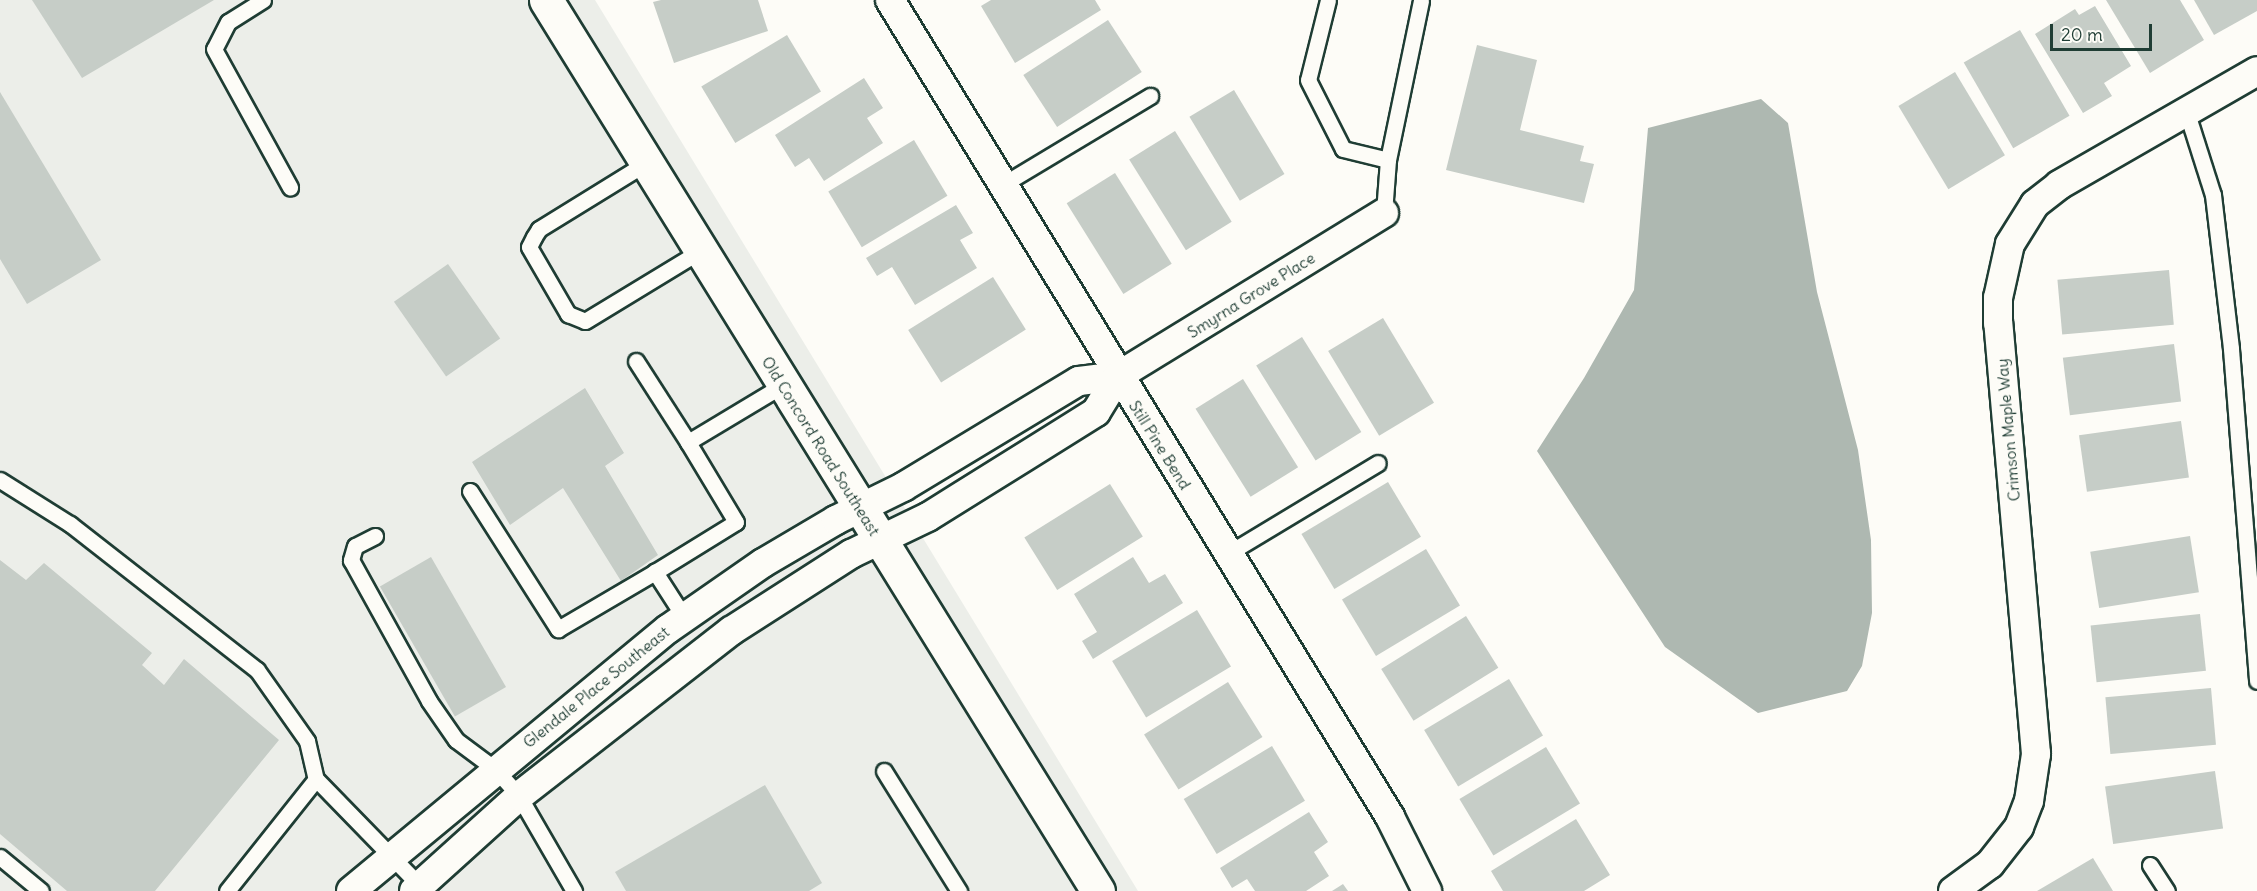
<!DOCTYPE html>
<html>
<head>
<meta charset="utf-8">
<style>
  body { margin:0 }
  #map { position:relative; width:2257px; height:891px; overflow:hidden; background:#fdfcf7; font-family:Delius,sans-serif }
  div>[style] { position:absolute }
  .built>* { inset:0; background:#eceee9 }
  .water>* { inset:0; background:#aeb8b1 }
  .building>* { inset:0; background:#c6cdc7; transform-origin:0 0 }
  .roads { filter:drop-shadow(2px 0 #1f3d34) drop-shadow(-2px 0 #1f3d34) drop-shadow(0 2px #1f3d34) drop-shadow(0 -2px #1f3d34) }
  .lane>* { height:15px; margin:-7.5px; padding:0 7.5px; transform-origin:7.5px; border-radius:7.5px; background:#fdfcf7 }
  .street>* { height:28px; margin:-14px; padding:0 14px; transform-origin:14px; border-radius:14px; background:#fdfcf7 }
  .secondary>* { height:33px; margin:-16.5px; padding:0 16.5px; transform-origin:16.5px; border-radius:16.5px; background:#fdfcf7 }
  span { translate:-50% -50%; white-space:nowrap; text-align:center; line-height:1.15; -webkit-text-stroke:5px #fdfcf7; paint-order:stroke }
  .street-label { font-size:16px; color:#1f3d34 }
  .scale { position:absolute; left:2050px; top:24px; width:102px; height:27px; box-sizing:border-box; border:3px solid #1f3d34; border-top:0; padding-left:8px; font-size:18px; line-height:21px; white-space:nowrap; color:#1f3d34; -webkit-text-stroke:4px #fdfcf7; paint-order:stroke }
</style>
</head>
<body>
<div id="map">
  <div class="built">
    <i style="clip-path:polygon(0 0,595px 0,1138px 891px,0 891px)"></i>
  </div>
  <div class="water">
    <i style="clip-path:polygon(1761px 99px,1788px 123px,1817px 292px,1858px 450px,1871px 540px,1872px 613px,1862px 666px,1847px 691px,1758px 713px,1665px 647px,1537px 451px,1584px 378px,1634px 290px,1648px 128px)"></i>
  </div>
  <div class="building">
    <i style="clip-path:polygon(32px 0,214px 0,82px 78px)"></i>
    <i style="clip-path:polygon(661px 0,758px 0,768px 31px,674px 63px,653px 2px)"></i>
    <i style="clip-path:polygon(991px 0,1095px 0,1101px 10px,1015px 63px,981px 6px)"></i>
    <i style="clip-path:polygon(2106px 0,2180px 0,2204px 40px,2150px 73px)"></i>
    <i style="clip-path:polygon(2194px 0,2257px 0,2257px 11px,2214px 35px)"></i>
    <i style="clip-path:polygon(2095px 6px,2131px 66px,2104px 83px,2112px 96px,2083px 113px,2035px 34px,2075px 9px,2079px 15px)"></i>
    <i style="left:1108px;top:20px;width:62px;height:101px;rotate:57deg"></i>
    <i style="left:2020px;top:30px;width:99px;height:65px;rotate:60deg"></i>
    <i style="left:787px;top:35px;width:66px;height:100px;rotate:59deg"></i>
    <i style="clip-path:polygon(1477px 45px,1537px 60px,1520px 130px,1584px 146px,1580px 161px,1594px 164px,1584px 203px,1446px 170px)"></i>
    <i style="left:1955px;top:72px;width:97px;height:66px;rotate:59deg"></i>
    <i style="clip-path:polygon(864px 78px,883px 108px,867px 118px,883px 143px,824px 181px,809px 158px,795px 167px,775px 135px)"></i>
    <i style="left:1234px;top:90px;width:98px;height:52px;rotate:59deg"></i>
    <i style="clip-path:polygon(0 92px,101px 260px,27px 304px,0 259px)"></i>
    <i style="left:1175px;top:131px;width:107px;height:54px;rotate:58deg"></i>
    <i style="left:914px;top:140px;width:65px;height:100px;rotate:59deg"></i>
    <i style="left:1115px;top:173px;width:107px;height:57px;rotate:58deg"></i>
    <i style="clip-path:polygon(956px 205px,973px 233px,960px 240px,977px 268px,915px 305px,892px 267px,877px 276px,866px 258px)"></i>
    <i style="left:448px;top:264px;width:91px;height:66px;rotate:55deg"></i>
    <i style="left:2169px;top:270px;width:55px;height:112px;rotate:85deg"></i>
    <i style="left:993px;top:277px;width:62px;height:100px;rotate:58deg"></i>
    <i style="left:1383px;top:318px;width:99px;height:64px;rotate:59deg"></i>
    <i style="left:1302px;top:337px;width:112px;height:54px;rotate:58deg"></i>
    <i style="left:2174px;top:344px;width:58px;height:112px;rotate:83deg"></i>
    <i style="left:1243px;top:379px;width:104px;height:56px;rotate:58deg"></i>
    <i style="clip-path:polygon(585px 388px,624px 453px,605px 466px,658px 555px,621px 581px,563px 488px,510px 525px,472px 462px)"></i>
    <i style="left:2181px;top:421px;width:57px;height:103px;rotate:82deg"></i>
    <i style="left:1388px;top:482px;width:64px;height:101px;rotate:59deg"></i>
    <i style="left:1110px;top:484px;width:62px;height:101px;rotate:58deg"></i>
    <i style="left:2190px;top:536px;width:57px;height:101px;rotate:81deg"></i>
    <i style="left:1426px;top:549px;width:66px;height:98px;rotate:59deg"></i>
    <i style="left:431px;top:557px;width:150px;height:59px;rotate:60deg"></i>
    <i style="clip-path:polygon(1133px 557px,1149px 583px,1165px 574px,1183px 603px,1093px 659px,1082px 641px,1097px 632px,1074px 594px)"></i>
    <i style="clip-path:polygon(0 560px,26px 580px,44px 563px,152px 653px,142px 665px,164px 685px,184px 659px,279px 740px,155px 891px,67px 891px,0 834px)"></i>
    <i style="left:1197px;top:610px;width:66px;height:99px;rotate:59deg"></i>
    <i style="left:2200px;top:614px;width:57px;height:110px;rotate:84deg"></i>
    <i style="left:1466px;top:616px;width:61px;height:100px;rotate:58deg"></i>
    <i style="left:1509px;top:679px;width:66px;height:99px;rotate:59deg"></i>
    <i style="left:1228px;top:682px;width:65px;height:99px;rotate:58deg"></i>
    <i style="left:2211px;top:688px;width:57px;height:106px;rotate:85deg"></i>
    <i style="left:1272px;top:746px;width:64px;height:103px;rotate:59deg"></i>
    <i style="left:1546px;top:747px;width:66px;height:101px;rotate:59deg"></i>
    <i style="left:2215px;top:771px;width:58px;height:111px;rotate:82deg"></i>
    <i style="clip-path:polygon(765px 785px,822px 883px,809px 891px,626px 891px,615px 872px)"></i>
    <i style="clip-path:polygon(1309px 812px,1328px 842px,1314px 852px,1329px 876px,1306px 891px,1255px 891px,1247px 879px,1232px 888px,1220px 868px)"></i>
    <i style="clip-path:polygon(1576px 819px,1610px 875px,1584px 891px,1503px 891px,1491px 871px)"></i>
    <i style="clip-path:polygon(2093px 858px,2113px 891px,2037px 891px)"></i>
    <i style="clip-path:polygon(1343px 884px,1348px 891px,1332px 891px)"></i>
  </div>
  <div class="roads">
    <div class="lane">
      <i style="left:263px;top:0;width:41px;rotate:147.8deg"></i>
      <i style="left:228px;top:22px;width:30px;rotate:117deg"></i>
      <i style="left:214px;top:49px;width:158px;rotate:61.2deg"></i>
      <i style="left:1328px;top:0;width:82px;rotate:104deg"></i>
      <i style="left:1308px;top:80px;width:77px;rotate:63.1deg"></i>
      <i style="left:1343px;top:149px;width:46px;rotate:13.7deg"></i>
      <i style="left:2186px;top:110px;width:89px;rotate:72.4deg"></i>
      <i style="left:2213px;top:195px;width:155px;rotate:83.3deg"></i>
      <i style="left:2231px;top:349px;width:333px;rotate:85.5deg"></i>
      <i style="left:646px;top:163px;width:126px;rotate:148.3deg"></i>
      <i style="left:539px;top:229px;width:9px;rotate:122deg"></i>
      <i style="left:534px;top:237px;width:11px;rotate:117deg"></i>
      <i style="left:529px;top:247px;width:78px;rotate:59.8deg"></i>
      <i style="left:568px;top:314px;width:18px;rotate:22deg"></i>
      <i style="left:585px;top:321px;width:135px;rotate:-31.3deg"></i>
      <i style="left:1002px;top:185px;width:173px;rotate:-31deg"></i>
      <i style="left:1384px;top:213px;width:53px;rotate:-85.7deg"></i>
      <i style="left:1388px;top:160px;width:163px;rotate:-78.3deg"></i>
      <i style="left:636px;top:361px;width:96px;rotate:57.3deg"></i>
      <i style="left:0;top:480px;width:83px;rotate:32.2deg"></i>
      <i style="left:70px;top:524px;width:237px;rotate:38deg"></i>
      <i style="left:257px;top:670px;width:87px;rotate:54.8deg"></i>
      <i style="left:307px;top:741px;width:39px;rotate:77deg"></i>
      <i style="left:316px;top:779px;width:143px;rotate:128.5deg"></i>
      <i style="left:470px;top:491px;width:164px;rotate:57.5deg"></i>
      <i style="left:558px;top:629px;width:113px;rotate:-30.4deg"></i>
      <i style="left:375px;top:536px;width:22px;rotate:153deg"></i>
      <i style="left:355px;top:546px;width:15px;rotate:106deg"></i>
      <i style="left:351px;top:560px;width:161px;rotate:61deg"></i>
      <i style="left:429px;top:701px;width:47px;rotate:55.3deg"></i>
      <i style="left:456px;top:740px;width:49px;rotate:36.6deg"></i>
      <i style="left:495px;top:769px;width:36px;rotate:48deg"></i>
      <i style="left:519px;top:796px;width:110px;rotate:59.9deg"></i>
      <i style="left:1227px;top:554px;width:176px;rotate:-31.1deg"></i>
      <i style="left:684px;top:617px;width:54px;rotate:-122.8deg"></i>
      <i style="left:655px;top:572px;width:95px;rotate:-31.7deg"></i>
      <i style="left:736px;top:522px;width:93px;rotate:-121deg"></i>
      <i style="left:688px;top:442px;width:111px;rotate:-31deg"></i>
      <i style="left:884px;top:771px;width:142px;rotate:58deg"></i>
      <i style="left:316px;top:779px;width:149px;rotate:45.8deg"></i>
      <i style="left:0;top:857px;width:53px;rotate:39.7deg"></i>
      <i style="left:2150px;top:865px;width:31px;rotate:57deg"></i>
    </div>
    <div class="street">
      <i style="left:890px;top:0;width:958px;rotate:58.53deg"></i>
      <i style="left:1390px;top:817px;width:83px;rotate:63.4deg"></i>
      <i style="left:351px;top:891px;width:411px;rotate:-39.6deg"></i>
      <i style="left:668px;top:629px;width:116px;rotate:-34.8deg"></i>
      <i style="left:763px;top:563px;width:85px;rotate:-30.5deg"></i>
      <i style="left:836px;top:520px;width:75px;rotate:-26.2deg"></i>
      <i style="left:903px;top:487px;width:205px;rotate:-31.1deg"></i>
      <i style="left:1079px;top:381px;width:39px;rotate:-7deg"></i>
      <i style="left:1118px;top:376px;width:312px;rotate:-31.5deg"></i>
      <i style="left:414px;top:891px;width:142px;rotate:-42.1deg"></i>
      <i style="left:519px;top:796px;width:269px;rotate:-37.9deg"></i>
      <i style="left:731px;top:631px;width:143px;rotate:-32.7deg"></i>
      <i style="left:851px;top:554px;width:85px;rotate:-25.7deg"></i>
      <i style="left:928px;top:517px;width:198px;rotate:-32deg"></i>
      <i style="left:1096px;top:412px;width:42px;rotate:-58.6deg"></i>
      <i style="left:1953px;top:891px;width:46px;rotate:-36.1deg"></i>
      <i style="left:1990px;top:864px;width:47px;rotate:-51.9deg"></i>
      <i style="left:2019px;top:827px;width:28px;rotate:-69deg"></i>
      <i style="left:2029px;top:801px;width:48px;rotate:-81.5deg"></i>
      <i style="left:2036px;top:754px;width:433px;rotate:-95deg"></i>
      <i style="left:1998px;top:323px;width:25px;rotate:-90deg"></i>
      <i style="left:1998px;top:298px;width:55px;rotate:-77.5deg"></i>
      <i style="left:2010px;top:244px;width:47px;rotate:-58deg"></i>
      <i style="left:2035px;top:204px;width:31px;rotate:-38deg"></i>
      <i style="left:2059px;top:185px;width:228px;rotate:-29.9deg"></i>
    </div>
    <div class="secondary">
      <i style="left:546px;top:0;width:1048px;rotate:58.22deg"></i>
    </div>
  </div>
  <div class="street-label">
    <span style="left:1251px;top:295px;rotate:-32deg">Smyrna Grove Place</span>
    <span style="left:2008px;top:430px;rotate:-95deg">Crimson Maple Way</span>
    <span style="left:1160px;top:445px;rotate:58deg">Still Pine Bend</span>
    <span style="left:821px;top:446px;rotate:58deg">Old Concord Road Southeast</span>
    <span style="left:596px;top:687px;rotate:-39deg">Glendale Place Southeast</span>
  </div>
  <div class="scale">20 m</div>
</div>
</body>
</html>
